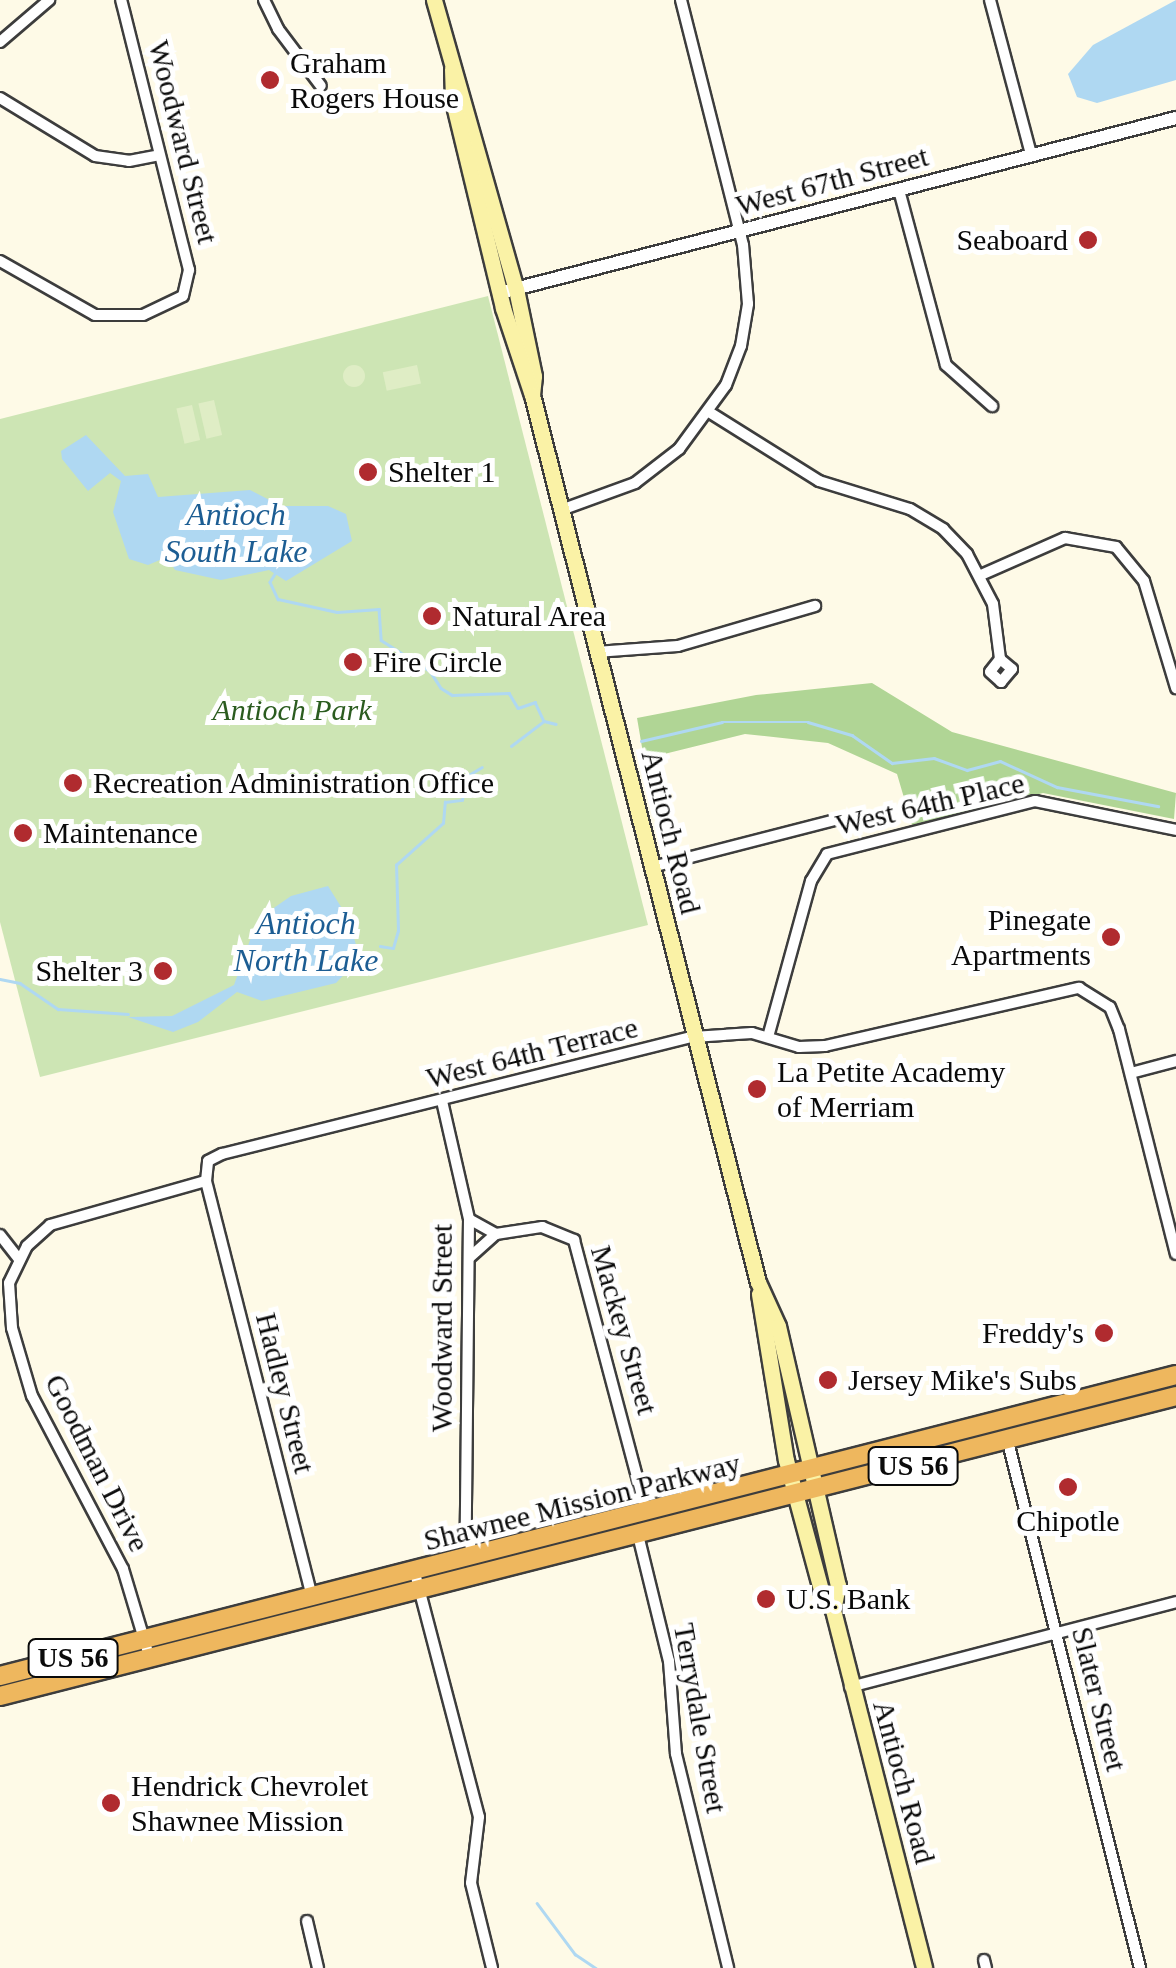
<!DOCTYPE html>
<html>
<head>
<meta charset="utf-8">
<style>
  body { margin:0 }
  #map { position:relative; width:1176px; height:1968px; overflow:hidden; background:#fefae7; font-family:Georgia,serif }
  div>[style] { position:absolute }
  .green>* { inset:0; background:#cde5b4 }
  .forest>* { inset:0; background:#b0d595 }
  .pitch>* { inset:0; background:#dfedc5; transform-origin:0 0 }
  .round { border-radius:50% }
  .water>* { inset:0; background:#afd8f2 }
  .stream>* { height:2.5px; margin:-1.25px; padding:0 1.25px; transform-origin:1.25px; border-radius:1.25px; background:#afd8f2 }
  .roads { filter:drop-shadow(2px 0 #3d3d3d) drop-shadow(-2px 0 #3d3d3d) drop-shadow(0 2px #3d3d3d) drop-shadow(0 -2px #3d3d3d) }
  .minor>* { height:10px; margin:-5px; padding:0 5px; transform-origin:5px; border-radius:5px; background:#fff }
  .tertiary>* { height:12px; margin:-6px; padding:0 6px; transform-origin:6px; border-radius:6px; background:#fff }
  .secondary>* { height:15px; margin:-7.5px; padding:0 7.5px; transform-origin:7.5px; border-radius:7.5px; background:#faf2a6 }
  .trunk>* { height:18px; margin:-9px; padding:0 9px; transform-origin:9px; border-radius:9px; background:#eeb75e }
  .dots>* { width:28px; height:28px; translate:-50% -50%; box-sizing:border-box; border:5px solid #fff; border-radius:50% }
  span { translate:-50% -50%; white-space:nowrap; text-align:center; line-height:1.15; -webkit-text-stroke:10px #fff; paint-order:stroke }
  .shield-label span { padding:2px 8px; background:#fff; border:2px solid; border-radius:8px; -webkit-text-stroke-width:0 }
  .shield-label { font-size:28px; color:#0a0a0a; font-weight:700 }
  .poi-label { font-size:30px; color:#0a0a0a }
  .left { translate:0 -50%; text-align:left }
  .right { translate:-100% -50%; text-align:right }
  .street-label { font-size:30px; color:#0a0a0a }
  .park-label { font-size:30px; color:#2b5c1f; font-style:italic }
  .water-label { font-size:32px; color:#1c5d93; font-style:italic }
</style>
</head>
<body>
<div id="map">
  <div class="green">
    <i style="clip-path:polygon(488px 296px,648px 925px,40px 1077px,0 922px,0 419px)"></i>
  </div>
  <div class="forest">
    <i style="clip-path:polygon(872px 683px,952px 732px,1176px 793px,1174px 819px,1043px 793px,912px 825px,897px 774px,828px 743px,745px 734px,644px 759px,637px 718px,756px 695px)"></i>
  </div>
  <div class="pitch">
    <i class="round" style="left:343px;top:365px;width:22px;height:22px"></i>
    <i style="left:417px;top:365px;width:19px;height:35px;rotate:78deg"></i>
    <i style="left:214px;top:400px;width:36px;height:16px;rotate:77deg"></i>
    <i style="left:192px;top:405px;width:36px;height:16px;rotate:77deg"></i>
  </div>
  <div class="water">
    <i style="clip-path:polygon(1176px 0,1176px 80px,1097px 103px,1077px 97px,1068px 74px,1093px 45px)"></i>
    <i style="clip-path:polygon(86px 435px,125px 476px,148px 474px,158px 497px,250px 490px,281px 506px,328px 506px,346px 514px,352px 541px,286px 581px,269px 570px,221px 580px,175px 570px,167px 557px,148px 565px,129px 559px,113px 512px,121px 481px,110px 473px,88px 491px,62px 459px,61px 451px)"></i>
    <i style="clip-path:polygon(328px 886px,348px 918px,360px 958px,336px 983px,262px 1001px,237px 992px,198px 1022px,173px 1032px,128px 1017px,172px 1016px,234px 985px,254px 929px,268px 912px,291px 896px)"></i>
  </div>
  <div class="stream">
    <i style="left:277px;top:571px;width:13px;rotate:122deg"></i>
    <i style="left:270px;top:582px;width:19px;rotate:65deg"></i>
    <i style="left:278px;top:599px;width:60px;rotate:12.4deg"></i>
    <i style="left:337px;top:612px;width:42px;rotate:-4.1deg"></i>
    <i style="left:379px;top:609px;width:31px;rotate:86deg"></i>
    <i style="left:381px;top:640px;width:58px;rotate:32.3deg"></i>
    <i style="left:430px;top:671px;width:20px;rotate:57deg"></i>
    <i style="left:441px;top:688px;width:13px;rotate:32deg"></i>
    <i style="left:452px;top:695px;width:57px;rotate:-2deg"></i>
    <i style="left:509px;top:693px;width:17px;rotate:59deg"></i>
    <i style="left:518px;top:708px;width:18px;rotate:-19deg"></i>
    <i style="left:535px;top:702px;width:21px;rotate:65deg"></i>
    <i style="left:641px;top:741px;width:83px;rotate:-13.2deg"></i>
    <i style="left:722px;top:722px;width:86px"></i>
    <i style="left:808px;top:722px;width:46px;rotate:16.5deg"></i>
    <i style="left:852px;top:735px;width:49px;rotate:35deg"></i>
    <i style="left:892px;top:763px;width:42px;rotate:-6.8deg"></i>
    <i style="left:934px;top:758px;width:35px;rotate:20deg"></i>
    <i style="left:967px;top:770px;width:34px;rotate:-15deg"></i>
    <i style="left:1000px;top:761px;width:63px;rotate:24.5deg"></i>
    <i style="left:1057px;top:787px;width:103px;rotate:10.7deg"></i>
    <i style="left:511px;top:746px;width:41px;rotate:-37.1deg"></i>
    <i style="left:544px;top:721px;width:12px;rotate:14deg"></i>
    <i style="left:380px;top:946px;width:13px;rotate:9deg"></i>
    <i style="left:393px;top:948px;width:18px;rotate:-74deg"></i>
    <i style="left:398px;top:931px;width:66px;rotate:-91.7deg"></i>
    <i style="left:396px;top:865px;width:63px;rotate:-41.8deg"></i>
    <i style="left:443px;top:823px;width:21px;rotate:-85deg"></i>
    <i style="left:445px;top:802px;width:17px;rotate:-7deg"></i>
    <i style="left:462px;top:800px;width:25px;rotate:-78deg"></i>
    <i style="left:467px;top:776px;width:17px;rotate:-31deg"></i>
    <i style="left:0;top:979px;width:20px;rotate:11deg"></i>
    <i style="left:20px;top:983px;width:46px;rotate:34.4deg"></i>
    <i style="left:58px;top:1009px;width:70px;rotate:4.1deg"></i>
    <i style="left:537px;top:1903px;width:64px;rotate:53.3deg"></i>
    <i style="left:575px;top:1954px;width:25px;rotate:34deg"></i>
  </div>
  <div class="roads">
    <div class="minor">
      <i style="left:264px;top:0;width:32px;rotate:64deg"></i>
      <i style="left:278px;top:29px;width:71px;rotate:53deg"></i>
      <i style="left:990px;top:0;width:159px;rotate:75.1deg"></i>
      <i style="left:0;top:42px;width:65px;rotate:-40.6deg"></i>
      <i style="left:0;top:98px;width:111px;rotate:31.4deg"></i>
      <i style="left:95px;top:156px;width:34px;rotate:8deg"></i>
      <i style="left:129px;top:161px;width:31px;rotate:-11deg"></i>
      <i style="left:899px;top:190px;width:181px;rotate:75deg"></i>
      <i style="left:946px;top:365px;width:62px;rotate:41.7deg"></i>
      <i style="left:0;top:261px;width:109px;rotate:29.6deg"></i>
      <i style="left:95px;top:315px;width:48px"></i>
      <i style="left:143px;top:315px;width:44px;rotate:-25.4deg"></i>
      <i style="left:183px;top:296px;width:27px;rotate:-77deg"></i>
      <i style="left:189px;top:270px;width:278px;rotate:-104.1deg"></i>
      <i style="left:709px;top:412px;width:130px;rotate:32.1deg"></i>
      <i style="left:819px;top:481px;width:95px;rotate:17.1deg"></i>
      <i style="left:910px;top:509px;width:39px;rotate:31deg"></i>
      <i style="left:943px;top:529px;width:35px;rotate:46deg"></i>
      <i style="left:967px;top:554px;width:56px;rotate:62.5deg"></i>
      <i style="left:993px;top:604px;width:55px;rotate:82.7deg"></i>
      <i style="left:1000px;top:659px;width:16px;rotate:128deg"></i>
      <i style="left:990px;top:672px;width:15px;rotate:42deg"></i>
      <i style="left:1001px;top:682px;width:17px;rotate:-50deg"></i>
      <i style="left:1012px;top:669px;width:16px;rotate:-140deg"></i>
      <i style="left:561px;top:510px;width:79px;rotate:-20deg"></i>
      <i style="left:635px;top:483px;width:56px;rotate:-37.7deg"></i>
      <i style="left:679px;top:449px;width:79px;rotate:-53.7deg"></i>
      <i style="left:726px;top:385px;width:42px;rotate:-69deg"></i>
      <i style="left:741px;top:346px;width:43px;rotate:-80.5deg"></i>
      <i style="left:748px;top:304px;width:59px;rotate:-94.8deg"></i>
      <i style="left:743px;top:245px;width:253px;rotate:-104.2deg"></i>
      <i style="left:981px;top:575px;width:92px;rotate:-23.8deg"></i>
      <i style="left:1065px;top:538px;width:52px;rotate:10deg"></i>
      <i style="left:1116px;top:547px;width:44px;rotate:50.5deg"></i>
      <i style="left:1144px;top:581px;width:112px;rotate:73.3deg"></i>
      <i style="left:596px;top:652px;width:82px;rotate:-4.2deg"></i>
      <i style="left:678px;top:646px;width:143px;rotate:-16.3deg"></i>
      <i style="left:652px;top:867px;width:197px;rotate:-14.4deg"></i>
      <i style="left:768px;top:1037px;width:162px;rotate:-74.6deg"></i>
      <i style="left:811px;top:881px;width:31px;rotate:-59deg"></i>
      <i style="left:827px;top:854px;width:215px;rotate:-14.3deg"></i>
      <i style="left:1035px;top:801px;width:144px;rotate:11.6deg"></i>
      <i style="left:1131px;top:1073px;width:47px;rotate:-14.9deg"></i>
      <i style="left:442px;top:1101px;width:121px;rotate:77.1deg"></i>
      <i style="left:469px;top:1219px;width:309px;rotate:90.6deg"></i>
      <i style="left:466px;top:1528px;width:29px;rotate:76deg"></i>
      <i style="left:206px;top:1181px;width:429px;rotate:75.7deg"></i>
      <i style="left:469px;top:1219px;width:31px;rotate:29deg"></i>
      <i style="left:496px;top:1234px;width:47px;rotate:-8.7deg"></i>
      <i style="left:542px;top:1227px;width:35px;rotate:22deg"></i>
      <i style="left:574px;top:1240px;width:280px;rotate:75.1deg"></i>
      <i style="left:0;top:1235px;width:29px;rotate:52deg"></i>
      <i style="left:469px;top:1258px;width:36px;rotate:-42deg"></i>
      <i style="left:1008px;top:1442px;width:542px;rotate:75.91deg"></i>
      <i style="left:638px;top:1535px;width:130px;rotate:76.2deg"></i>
      <i style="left:669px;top:1661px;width:93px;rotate:85.7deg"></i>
      <i style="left:676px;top:1754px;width:220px;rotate:76.3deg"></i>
      <i style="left:415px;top:1573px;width:252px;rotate:75.3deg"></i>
      <i style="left:479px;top:1817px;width:66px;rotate:96.9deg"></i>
      <i style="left:471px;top:1883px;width:88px;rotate:76.1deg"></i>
      <i style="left:150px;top:1659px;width:94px;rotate:-106.7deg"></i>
      <i style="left:123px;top:1569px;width:195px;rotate:-117.7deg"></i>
      <i style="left:32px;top:1396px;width:71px;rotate:-106.4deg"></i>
      <i style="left:12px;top:1328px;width:45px;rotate:-93.8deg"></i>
      <i style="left:9px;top:1283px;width:41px;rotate:-64.1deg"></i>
      <i style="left:27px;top:1246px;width:31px;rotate:-42deg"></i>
      <i style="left:50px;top:1225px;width:162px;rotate:-15.8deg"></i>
      <i style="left:206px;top:1181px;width:20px;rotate:-84deg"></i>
      <i style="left:208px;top:1161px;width:16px;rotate:-27deg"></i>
      <i style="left:222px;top:1154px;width:485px;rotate:-14deg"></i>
      <i style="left:693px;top:1037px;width:59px;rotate:-3.9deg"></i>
      <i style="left:752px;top:1033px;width:49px;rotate:16.6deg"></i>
      <i style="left:799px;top:1047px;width:26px;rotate:-2deg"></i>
      <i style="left:825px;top:1046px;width:261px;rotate:-12.9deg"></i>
      <i style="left:1079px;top:988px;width:36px;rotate:32deg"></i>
      <i style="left:1110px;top:1007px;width:24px;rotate:68deg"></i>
      <i style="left:1119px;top:1029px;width:232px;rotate:75.8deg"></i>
      <i style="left:850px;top:1687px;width:337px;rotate:-14.6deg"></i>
      <i style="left:307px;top:1921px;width:48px;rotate:76.8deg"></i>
      <i style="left:984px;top:1960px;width:8px;rotate:76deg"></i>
    </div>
    <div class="tertiary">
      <i style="left:507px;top:291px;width:691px;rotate:-14.5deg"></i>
    </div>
    <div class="secondary">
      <i style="left:434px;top:0;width:300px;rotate:74.2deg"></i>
      <i style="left:516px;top:289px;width:89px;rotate:78.3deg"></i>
      <i style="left:534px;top:376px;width:19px;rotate:96deg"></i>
      <i style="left:452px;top:69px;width:32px;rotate:88deg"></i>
      <i style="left:453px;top:101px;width:213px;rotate:76.4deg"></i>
      <i style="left:503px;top:308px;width:92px;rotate:71.6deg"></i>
      <i style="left:532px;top:395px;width:915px;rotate:75.71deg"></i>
      <i style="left:758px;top:1282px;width:48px;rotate:65.6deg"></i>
      <i style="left:778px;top:1326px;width:266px;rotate:77deg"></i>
      <i style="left:838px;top:1585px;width:25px;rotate:101deg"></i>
      <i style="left:759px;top:1294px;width:168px;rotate:80.8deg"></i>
      <i style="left:786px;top:1460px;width:135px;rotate:74.9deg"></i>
      <i style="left:821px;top:1590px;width:23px;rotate:59deg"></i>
      <i style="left:833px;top:1610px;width:369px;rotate:75.7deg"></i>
    </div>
    <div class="trunk">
      <i style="left:0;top:1676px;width:1214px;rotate:-14.36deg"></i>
      <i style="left:0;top:1696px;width:1214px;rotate:-14.31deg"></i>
    </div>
  </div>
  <div class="dots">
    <i style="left:270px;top:80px;background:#b02b2f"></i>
    <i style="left:1088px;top:240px;background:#b02b2f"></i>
    <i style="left:368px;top:472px;background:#b02b2f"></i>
    <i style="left:432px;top:616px;background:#b02b2f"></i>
    <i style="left:353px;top:662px;background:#b02b2f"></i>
    <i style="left:73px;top:783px;background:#b02b2f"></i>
    <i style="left:23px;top:833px;background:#b02b2f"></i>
    <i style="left:1111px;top:937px;background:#b02b2f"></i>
    <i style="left:163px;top:971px;background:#b02b2f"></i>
    <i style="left:757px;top:1089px;background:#b02b2f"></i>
    <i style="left:1104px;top:1333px;background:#b02b2f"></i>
    <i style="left:828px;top:1380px;background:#b02b2f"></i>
    <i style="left:1068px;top:1487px;background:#b02b2f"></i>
    <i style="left:766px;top:1599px;background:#b02b2f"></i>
    <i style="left:111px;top:1803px;background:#b02b2f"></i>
  </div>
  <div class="shield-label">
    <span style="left:913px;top:1466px">US 56</span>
    <span style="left:73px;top:1658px">US 56</span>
  </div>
  <div class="poi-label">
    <span class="left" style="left:290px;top:80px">Graham<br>Rogers House</span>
    <span class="right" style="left:1068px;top:240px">Seaboard</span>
    <span class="left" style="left:388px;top:472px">Shelter 1</span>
    <span class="left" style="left:452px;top:616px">Natural Area</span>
    <span class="left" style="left:373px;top:662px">Fire Circle</span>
    <span class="left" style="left:93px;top:783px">Recreation Administration Office</span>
    <span class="left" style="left:43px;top:833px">Maintenance</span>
    <span class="right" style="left:1091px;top:937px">Pinegate<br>Apartments</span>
    <span class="right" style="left:143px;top:971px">Shelter 3</span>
    <span class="left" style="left:777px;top:1089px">La Petite Academy<br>of Merriam</span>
    <span class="right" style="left:1084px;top:1333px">Freddy's</span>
    <span class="left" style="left:848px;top:1380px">Jersey Mike's Subs</span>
    <span style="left:1068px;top:1521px">Chipotle</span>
    <span class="left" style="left:786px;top:1599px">U.S. Bank</span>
    <span class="left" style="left:131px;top:1803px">Hendrick Chevrolet<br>Shawnee Mission</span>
  </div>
  <div class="street-label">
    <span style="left:183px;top:142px;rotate:76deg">Woodward Street</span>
    <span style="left:832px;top:181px;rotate:-15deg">West 67th Street</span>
    <span style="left:930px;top:804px;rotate:-13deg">West 64th Place</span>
    <span style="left:671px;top:832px;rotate:76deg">Antioch Road</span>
    <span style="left:532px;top:1053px;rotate:-14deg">West 64th Terrace</span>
    <span style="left:442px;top:1328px;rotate:-90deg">Woodward Street</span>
    <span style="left:624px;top:1330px;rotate:74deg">Mackey Street</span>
    <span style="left:285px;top:1393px;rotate:76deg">Hadley Street</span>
    <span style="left:97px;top:1463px;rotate:63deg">Goodman Drive</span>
    <span style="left:582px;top:1502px;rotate:-14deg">Shawnee Mission Parkway</span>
    <span style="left:1099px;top:1699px;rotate:76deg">Slater Street</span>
    <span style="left:700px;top:1718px;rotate:80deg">Terrydale Street</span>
    <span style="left:904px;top:1782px;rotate:75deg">Antioch Road</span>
  </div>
  <div class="park-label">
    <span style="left:292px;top:710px">Antioch Park</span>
  </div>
  <div class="water-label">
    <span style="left:236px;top:533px">Antioch<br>South Lake</span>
    <span style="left:306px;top:942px">Antioch<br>North Lake</span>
  </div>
</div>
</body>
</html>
